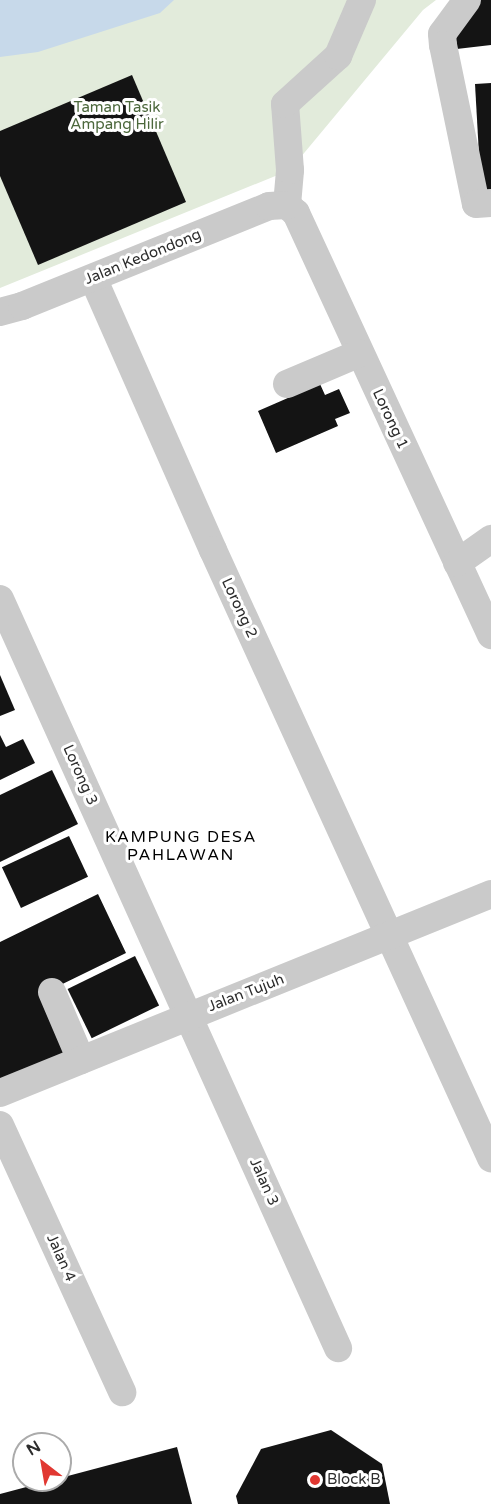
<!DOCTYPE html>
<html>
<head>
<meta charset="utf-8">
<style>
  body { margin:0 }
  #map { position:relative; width:491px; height:1504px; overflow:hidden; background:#fff; font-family:"Varela Round",sans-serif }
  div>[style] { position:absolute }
  .green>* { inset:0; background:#e2ebdb }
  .water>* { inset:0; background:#c7d9ea }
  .building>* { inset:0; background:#141414; transform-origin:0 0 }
  .minor>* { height:28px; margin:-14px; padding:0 14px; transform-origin:14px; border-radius:14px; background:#cacaca }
  .dots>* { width:16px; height:16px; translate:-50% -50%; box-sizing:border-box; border:3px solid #fff; border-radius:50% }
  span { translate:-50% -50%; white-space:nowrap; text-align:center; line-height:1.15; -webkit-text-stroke:6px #fff; paint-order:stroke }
  .park-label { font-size:15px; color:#4c683c }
  .street-label { font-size:15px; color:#2d2d2d }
  .poi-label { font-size:15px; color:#2d2d2d }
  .left { translate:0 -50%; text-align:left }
  .neighbourhood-label { font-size:16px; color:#000; letter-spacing:1.5px }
  .north { position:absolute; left:12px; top:1432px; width:60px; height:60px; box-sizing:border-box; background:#fff; border:2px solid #ababab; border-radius:50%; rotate:329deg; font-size:16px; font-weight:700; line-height:24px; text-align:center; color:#2d2d2d }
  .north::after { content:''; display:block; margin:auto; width:21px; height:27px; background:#e13832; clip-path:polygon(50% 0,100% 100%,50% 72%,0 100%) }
</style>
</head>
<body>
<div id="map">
  <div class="green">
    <i style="clip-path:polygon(0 0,436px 0,423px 10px,290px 170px,0 288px)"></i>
  </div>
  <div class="water">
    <i style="clip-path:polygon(0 0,174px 0,160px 13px,38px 52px,0 57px)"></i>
  </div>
  <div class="building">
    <i style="clip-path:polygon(472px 0,491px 0,491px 45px,448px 50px)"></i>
    <i style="clip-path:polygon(132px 75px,186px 202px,38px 265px,0 176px,0 131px)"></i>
    <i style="clip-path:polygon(491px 83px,491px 190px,481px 190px,475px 84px)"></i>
    <i style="clip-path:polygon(320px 384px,325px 395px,339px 389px,350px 413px,335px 419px,338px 426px,276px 453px,258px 411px)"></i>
    <i style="clip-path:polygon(0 675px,15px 710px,0 716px)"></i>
    <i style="clip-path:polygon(0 735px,6px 747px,23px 739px,35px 763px,0 780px)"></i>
    <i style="clip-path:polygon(52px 770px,78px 824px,0 862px,0 795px)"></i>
    <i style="left:69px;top:836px;width:45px;height:74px;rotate:65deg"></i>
    <i style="clip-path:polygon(98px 894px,126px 953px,42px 994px,70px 1052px,0 1082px,0 942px)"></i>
    <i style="left:135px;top:956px;width:55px;height:75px;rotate:64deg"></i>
    <i style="clip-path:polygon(331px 1430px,382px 1464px,390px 1504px,238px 1504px,236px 1496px,261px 1449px)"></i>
    <i style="clip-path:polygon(177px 1447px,192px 1504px,0 1504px,0 1494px)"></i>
  </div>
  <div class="minor">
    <i style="left:467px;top:0;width:42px;rotate:126.3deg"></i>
    <i style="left:442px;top:34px;width:11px;rotate:85deg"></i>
    <i style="left:443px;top:45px;width:162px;rotate:78.3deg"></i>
    <i style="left:476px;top:204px;width:15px;rotate:-4deg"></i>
    <i style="left:287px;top:205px;width:12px;rotate:42deg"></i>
    <i style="left:296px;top:213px;width:465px;rotate:65.2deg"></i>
    <i style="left:287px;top:205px;width:35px;rotate:-85deg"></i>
    <i style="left:290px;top:170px;width:66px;rotate:-94.3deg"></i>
    <i style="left:285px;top:104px;width:72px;rotate:-42.2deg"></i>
    <i style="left:338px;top:56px;width:61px;rotate:-66.8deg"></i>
    <i style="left:93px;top:278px;width:297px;rotate:66.2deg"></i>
    <i style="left:213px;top:550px;width:669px;rotate:65.43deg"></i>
    <i style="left:0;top:312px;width:23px;rotate:-15deg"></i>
    <i style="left:22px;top:306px;width:266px;rotate:-22deg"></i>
    <i style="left:269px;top:206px;width:18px;rotate:-3deg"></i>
    <i style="left:287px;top:384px;width:79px;rotate:-23deg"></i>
    <i style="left:457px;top:563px;width:42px;rotate:-35.2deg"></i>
    <i style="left:0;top:599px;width:822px;rotate:65.71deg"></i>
    <i style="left:52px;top:992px;width:74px;rotate:66.9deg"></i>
    <i style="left:0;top:1093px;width:530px;rotate:-22.06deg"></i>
    <i style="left:0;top:1125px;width:294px;rotate:65.4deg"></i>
  </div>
  <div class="dots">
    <i style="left:315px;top:1480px;background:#e13832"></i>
  </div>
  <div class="park-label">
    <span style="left:117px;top:116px">Taman Tasik<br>Ampang Hilir</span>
  </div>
  <div class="street-label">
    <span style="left:143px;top:257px;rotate:-22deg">Jalan Kedondong</span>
    <span style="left:390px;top:419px;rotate:65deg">Lorong 1</span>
    <span style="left:239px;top:608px;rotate:65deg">Lorong 2</span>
    <span style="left:80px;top:775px;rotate:66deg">Lorong 3</span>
    <span style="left:246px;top:993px;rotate:-21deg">Jalan Tujuh</span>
    <span style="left:264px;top:1182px;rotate:66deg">Jalan 3</span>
    <span style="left:61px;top:1258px;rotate:66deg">Jalan 4</span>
  </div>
  <div class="poi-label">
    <span class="left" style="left:327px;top:1480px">Block B</span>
  </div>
  <div class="neighbourhood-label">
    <span style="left:181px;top:846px">KAMPUNG DESA<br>PAHLAWAN</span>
  </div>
  <div class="north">N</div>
</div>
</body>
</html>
